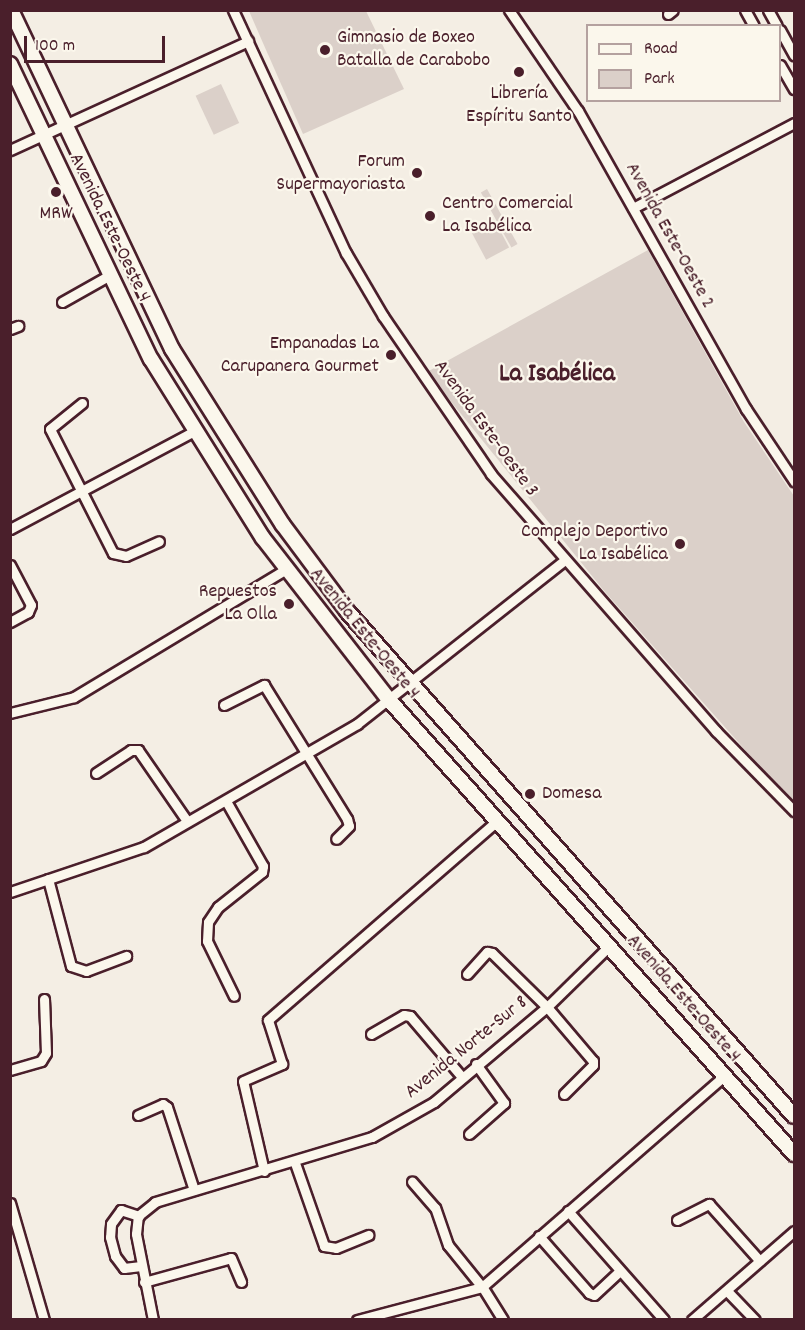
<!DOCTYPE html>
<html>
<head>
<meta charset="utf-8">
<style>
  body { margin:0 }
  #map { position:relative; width:805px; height:1330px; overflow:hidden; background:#f4eee4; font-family:Dekko,sans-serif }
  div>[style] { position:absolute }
  .green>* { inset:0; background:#dbd0c9; transform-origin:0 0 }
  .roads { filter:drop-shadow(2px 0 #4a1f2b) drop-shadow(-2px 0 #4a1f2b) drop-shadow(0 2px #4a1f2b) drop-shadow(0 -2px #4a1f2b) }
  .minor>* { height:9px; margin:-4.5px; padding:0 4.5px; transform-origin:4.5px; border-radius:4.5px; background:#fbf7ec }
  .secondary>* { height:14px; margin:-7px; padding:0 7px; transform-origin:7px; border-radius:7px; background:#fbf7ec }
  .dots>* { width:16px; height:16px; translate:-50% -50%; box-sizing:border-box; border:3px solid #fbf7ec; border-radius:50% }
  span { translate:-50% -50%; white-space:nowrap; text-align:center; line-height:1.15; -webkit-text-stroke:4.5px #fbf7ec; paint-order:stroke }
  .poi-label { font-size:20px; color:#4a1f2b }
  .left { translate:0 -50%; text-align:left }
  .right { translate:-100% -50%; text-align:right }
  .street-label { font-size:20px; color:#4a1f2b }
  .district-label { font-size:26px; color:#4a1f2b; font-weight:700 }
  .frame { position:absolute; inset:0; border:12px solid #4a1f2b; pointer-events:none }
  .legend { position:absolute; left:586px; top:24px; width:195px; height:78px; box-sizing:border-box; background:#fbf7ec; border:2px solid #b4a19f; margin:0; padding:8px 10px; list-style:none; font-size:18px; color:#4a1f2b }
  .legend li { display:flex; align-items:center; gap:12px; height:30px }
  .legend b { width:30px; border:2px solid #b4a19f }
  .scale { position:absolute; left:24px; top:36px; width:141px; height:27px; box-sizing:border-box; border:3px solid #4a1f2b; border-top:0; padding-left:8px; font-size:18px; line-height:21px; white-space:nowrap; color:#4a1f2b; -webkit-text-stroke:4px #fbf7ec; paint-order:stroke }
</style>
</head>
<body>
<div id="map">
  <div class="green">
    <i style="clip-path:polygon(249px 11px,366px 11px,404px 89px,303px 134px)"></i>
    <i style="left:221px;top:84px;width:43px;height:28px;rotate:65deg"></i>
    <i style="left:487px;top:189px;width:63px;height:7px;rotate:61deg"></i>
    <i style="left:495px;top:221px;width:30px;height:26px;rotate:62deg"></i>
    <i style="clip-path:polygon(648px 250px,744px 422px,794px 496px,794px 805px,605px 592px,427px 372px)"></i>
  </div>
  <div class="roads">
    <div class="minor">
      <i style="left:233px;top:10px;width:268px;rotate:65.1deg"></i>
      <i style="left:346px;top:253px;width:73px;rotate:59.6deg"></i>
      <i style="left:383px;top:316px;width:191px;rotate:55.6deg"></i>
      <i style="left:491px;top:474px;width:342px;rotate:48.8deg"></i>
      <i style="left:716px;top:731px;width:112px;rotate:45.7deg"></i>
      <i style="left:509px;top:10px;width:122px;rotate:55.7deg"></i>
      <i style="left:578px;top:111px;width:342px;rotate:60.6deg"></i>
      <i style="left:746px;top:409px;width:87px;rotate:56.3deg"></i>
      <i style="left:745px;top:10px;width:18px;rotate:61deg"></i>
      <i style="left:768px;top:10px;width:18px;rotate:61deg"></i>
      <i style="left:668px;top:14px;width:6px;rotate:-39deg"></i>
      <i style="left:780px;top:30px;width:29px;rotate:61deg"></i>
      <i style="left:780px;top:65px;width:28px;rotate:60deg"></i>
      <i style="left:10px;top:150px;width:262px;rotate:-24.6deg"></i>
      <i style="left:633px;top:208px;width:182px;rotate:-27.8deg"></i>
      <i style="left:62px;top:302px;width:55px;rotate:-29.4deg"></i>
      <i style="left:10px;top:329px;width:9px;rotate:-21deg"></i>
      <i style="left:82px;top:403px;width:41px;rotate:140.9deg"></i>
      <i style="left:50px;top:429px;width:139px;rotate:63.1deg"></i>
      <i style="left:113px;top:553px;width:13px;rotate:13deg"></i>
      <i style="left:126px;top:556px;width:36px;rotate:-24deg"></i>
      <i style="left:10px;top:529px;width:208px;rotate:-28deg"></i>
      <i style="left:10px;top:565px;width:45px;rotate:62.3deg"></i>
      <i style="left:31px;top:605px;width:8px;rotate:113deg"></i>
      <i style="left:28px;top:612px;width:21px;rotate:151deg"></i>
      <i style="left:224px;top:705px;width:45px;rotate:-26.6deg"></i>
      <i style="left:264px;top:685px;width:158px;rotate:58.2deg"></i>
      <i style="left:347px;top:819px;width:7px;rotate:74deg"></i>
      <i style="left:349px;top:826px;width:18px;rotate:135deg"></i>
      <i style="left:10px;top:713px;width:66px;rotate:-14deg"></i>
      <i style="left:74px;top:697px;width:248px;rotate:-31.1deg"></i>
      <i style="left:96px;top:773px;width:42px;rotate:-33.3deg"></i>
      <i style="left:131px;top:750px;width:7px"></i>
      <i style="left:138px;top:750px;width:86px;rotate:55.4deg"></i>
      <i style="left:226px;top:801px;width:75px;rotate:60.4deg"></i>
      <i style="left:263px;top:866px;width:6px;rotate:99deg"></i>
      <i style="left:262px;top:872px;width:56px;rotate:141.5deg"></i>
      <i style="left:218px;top:907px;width:18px;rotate:124deg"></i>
      <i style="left:208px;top:922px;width:19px;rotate:93deg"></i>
      <i style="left:207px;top:941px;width:61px;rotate:63.9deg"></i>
      <i style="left:48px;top:879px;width:90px;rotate:75.2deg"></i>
      <i style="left:71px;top:966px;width:16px;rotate:18deg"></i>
      <i style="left:86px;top:971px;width:43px;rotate:-20.6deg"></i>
      <i style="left:10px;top:892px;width:141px;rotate:-18.6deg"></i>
      <i style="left:144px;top:847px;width:246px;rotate:-30deg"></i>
      <i style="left:357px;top:724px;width:265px;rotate:-38.3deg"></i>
      <i style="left:467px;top:974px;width:30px;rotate:-48deg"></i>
      <i style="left:487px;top:952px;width:5px;rotate:11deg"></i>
      <i style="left:492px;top:953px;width:77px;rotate:44.5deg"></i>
      <i style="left:547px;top:1007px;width:71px;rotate:49.6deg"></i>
      <i style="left:593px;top:1061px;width:4px;rotate:90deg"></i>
      <i style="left:593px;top:1065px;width:41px;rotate:135deg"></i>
      <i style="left:371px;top:1034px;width:38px;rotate:-30deg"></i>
      <i style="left:404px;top:1015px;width:6px;rotate:9deg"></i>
      <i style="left:410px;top:1016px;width:79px;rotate:49.6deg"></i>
      <i style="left:10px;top:1070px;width:32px;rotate:-16deg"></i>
      <i style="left:41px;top:1061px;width:9px;rotate:-58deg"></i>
      <i style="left:46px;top:1053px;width:54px;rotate:-92.1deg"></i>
      <i style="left:138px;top:1115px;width:27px;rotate:-24deg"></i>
      <i style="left:163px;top:1104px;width:5px;rotate:37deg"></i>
      <i style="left:167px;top:1107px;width:87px;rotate:72deg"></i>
      <i style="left:469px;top:1134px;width:47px;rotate:-41.5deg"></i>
      <i style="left:504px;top:1103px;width:48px;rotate:-125.7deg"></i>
      <i style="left:295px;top:1163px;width:88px;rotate:70.7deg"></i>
      <i style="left:324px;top:1246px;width:12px;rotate:9deg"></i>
      <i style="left:336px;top:1248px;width:35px;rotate:-22deg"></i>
      <i style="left:264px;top:1171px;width:92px;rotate:-103.1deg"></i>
      <i style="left:243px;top:1081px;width:43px;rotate:-23.6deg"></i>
      <i style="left:282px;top:1064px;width:46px;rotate:-107.7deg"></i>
      <i style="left:268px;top:1020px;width:303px;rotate:-41deg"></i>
      <i style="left:10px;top:1203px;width:122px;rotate:73.8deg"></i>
      <i style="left:568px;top:1211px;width:145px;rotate:48.6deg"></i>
      <i style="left:139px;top:1216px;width:19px;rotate:-162deg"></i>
      <i style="left:121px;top:1210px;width:17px;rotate:126deg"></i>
      <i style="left:111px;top:1224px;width:13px;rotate:94deg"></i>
      <i style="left:110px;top:1237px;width:20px;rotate:75deg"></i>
      <i style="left:115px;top:1256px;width:15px;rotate:53deg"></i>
      <i style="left:124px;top:1268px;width:17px;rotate:-7deg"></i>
      <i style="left:677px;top:1220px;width:36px;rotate:-27deg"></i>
      <i style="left:709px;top:1204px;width:76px;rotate:48.2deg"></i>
      <i style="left:539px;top:1236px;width:76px;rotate:48.7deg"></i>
      <i style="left:589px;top:1293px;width:5px;rotate:22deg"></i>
      <i style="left:594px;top:1295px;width:35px;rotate:-43deg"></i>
      <i style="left:144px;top:1282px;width:90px;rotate:-15.4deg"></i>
      <i style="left:231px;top:1258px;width:26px;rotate:67deg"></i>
      <i style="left:727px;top:1291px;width:40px;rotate:46deg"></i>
      <i style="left:153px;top:1320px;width:88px;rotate:-101.2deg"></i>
      <i style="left:136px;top:1234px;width:18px;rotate:-84deg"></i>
      <i style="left:138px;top:1216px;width:22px;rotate:-39deg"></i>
      <i style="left:155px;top:1202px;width:227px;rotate:-16.7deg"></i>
      <i style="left:372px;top:1137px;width:71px;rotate:-29.4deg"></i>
      <i style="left:434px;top:1102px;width:148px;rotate:-40.1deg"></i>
      <i style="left:547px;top:1007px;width:88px;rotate:-44.5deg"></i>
      <i style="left:357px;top:1320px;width:129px;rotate:-14.8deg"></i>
      <i style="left:482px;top:1287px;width:54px;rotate:-129deg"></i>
      <i style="left:448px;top:1245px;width:39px;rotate:-109deg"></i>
      <i style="left:435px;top:1208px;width:35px;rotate:-131deg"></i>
      <i style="left:503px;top:1320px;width:39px;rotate:-122deg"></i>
      <i style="left:482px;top:1287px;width:321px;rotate:-41.1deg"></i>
      <i style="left:692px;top:1320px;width:135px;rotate:-41.1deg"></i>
    </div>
    <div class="secondary">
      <i style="left:11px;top:10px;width:375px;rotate:64.6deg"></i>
      <i style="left:172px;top:349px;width:208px;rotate:57.8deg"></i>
      <i style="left:283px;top:525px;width:107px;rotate:53.3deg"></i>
      <i style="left:347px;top:611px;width:674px;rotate:48.49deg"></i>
      <i style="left:10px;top:64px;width:327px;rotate:64.5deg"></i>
      <i style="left:151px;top:359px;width:211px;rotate:58deg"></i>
      <i style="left:263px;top:538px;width:207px;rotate:52.1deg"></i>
      <i style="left:390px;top:701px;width:607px;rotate:48.27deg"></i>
    </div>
  </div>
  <div class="dots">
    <i style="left:325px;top:50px;background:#4a1f2b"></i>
    <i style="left:519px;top:72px;background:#4a1f2b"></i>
    <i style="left:417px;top:173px;background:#4a1f2b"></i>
    <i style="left:56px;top:192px;background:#4a1f2b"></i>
    <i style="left:430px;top:216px;background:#4a1f2b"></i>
    <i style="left:391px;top:355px;background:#4a1f2b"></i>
    <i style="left:680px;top:544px;background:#4a1f2b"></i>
    <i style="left:289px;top:604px;background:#4a1f2b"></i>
    <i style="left:530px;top:794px;background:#4a1f2b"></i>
  </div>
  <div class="poi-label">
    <span class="left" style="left:337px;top:50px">Gimnasio de Boxeo<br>Batalla de Carabobo</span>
    <span style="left:519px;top:106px">Librería<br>Espíritu Santo</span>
    <span class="right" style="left:405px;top:174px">Forum<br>Supermayoriasta</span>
    <span class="left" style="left:442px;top:216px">Centro Comercial<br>La Isabélica</span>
    <span style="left:56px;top:214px">MRW</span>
    <span class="right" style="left:379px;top:356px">Empanadas La<br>Carupanera Gourmet</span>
    <span class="right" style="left:668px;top:544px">Complejo Deportivo<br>La Isabélica</span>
    <span class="right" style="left:277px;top:604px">Repuestos<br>La Olla</span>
    <span class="left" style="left:542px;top:794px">Domesa</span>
  </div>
  <div class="street-label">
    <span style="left:109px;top:228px;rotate:64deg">Avenida Este-Oeste 4</span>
    <span style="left:669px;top:236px;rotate:61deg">Avenida Este-Oeste 2</span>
    <span style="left:485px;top:429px;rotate:54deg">Avenida Este-Oeste 3</span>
    <span style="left:364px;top:634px;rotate:51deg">Avenida Este-Oeste 4</span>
    <span style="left:683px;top:999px;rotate:49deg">Avenida Este-Oeste 4</span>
    <span style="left:467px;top:1048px;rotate:-39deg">Avenida Norte-Sur 8</span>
  </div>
  <div class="district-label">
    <span style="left:557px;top:375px">La Isabélica</span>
  </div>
  <div class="frame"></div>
  <ul class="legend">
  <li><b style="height:8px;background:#fbf7ec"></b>Road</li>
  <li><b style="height:16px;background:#dbd0c9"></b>Park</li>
  </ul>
  <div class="scale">100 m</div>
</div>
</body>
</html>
